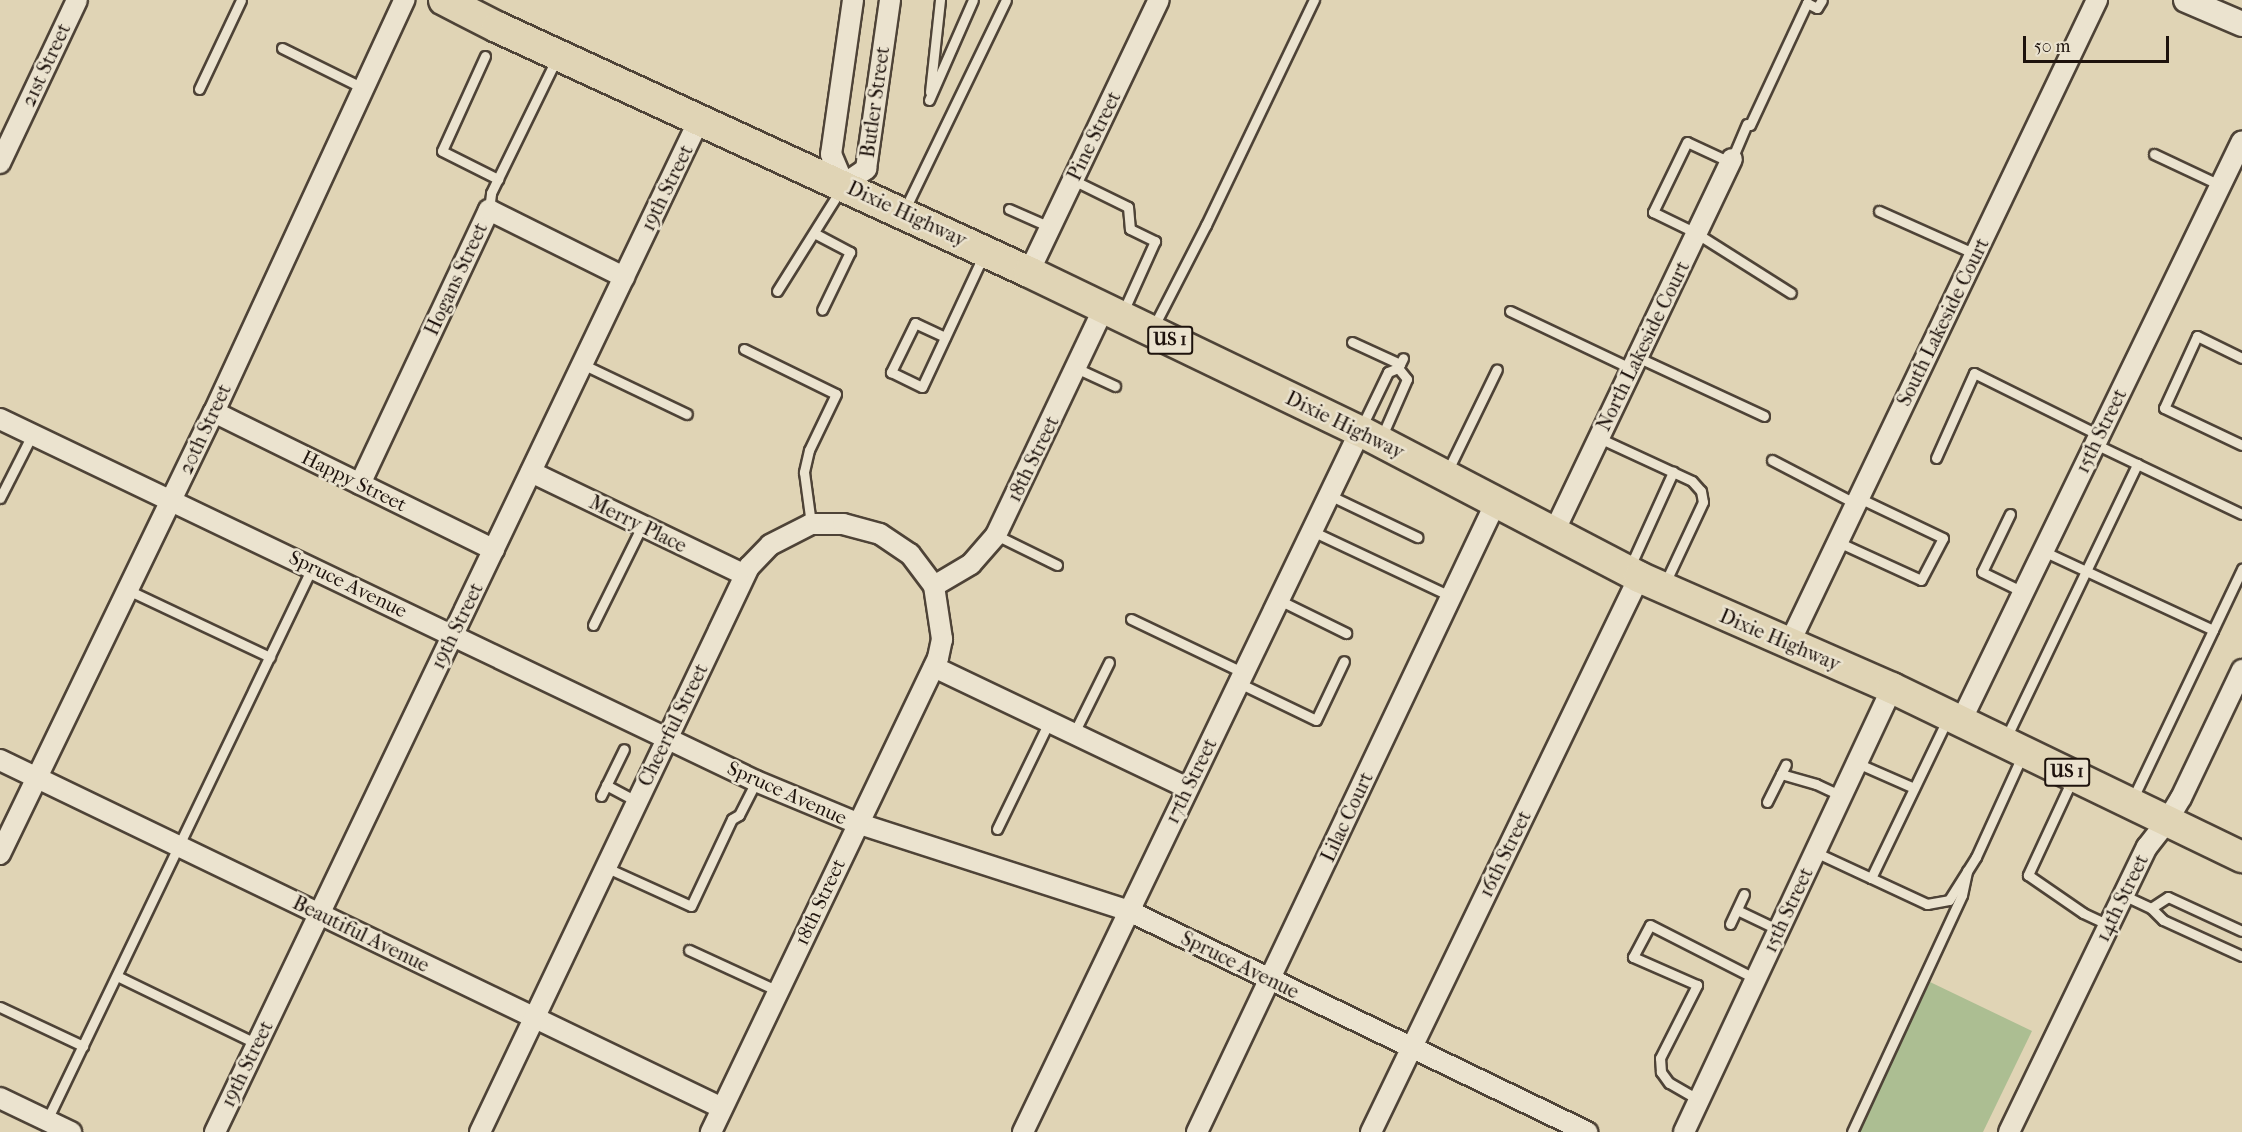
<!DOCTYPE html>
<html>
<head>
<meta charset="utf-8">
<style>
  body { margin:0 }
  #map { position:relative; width:2242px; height:1132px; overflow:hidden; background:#e0d4b5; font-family:"IM FELL French Canon",serif }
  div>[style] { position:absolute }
  .green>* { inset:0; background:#acbe92 }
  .roads { filter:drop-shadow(2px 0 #4e4337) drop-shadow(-2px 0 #4e4337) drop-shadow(0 2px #4e4337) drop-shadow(0 -2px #4e4337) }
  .service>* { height:9px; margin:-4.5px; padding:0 4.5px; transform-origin:4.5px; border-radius:4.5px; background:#ebe3cf }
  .minor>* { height:20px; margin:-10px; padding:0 10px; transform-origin:10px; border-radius:10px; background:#ebe3cf }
  .tertiary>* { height:24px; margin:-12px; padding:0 12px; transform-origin:12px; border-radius:12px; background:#ebe3cf }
  .primary>* { height:30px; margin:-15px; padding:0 15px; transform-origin:15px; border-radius:15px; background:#e0d4b5 }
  span { translate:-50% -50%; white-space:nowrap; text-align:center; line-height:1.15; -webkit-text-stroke:5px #ebe3cf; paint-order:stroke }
  .shield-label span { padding:2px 4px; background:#ebe3cf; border:2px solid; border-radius:4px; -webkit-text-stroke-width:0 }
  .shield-label { font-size:18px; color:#1e130d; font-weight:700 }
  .street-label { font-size:20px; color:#1e130d }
  .scale { position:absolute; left:2023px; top:36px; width:146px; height:27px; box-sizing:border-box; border:3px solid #1e130d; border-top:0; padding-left:8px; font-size:18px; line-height:21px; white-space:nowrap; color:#1e130d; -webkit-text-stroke:4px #ebe3cf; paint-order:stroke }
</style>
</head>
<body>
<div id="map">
  <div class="green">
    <i style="clip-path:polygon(1930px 982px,2032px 1031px,1983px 1132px,1858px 1132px)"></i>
  </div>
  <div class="roads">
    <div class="service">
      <i style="left:282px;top:48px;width:90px;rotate:26.3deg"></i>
      <i style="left:485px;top:56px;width:104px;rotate:114.4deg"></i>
      <i style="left:442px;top:151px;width:63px;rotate:26.6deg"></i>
      <i style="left:199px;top:89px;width:98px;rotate:-64.7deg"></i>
      <i style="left:930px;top:92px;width:93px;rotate:-83.8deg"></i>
      <i style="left:929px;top:100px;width:109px;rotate:-66.3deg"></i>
      <i style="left:1750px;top:125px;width:135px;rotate:-65deg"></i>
      <i style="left:1807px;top:3px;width:11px;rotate:27deg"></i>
      <i style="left:1817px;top:8px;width:9px;rotate:-58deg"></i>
      <i style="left:2154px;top:154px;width:73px;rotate:25.2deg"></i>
      <i style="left:1732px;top:159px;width:38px;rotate:-67deg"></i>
      <i style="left:1730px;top:162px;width:47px;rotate:-155.1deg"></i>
      <i style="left:1687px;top:142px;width:78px;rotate:115.9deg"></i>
      <i style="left:1653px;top:212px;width:48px;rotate:26deg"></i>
      <i style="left:1696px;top:233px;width:112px;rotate:32.3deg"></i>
      <i style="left:1073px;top:180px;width:61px;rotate:26.1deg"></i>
      <i style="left:1128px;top:207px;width:22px;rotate:85deg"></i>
      <i style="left:1130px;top:229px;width:28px;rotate:26deg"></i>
      <i style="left:1155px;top:241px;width:78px;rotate:114.3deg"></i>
      <i style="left:1009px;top:209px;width:45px;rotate:23.7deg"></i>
      <i style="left:489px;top:210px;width:17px;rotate:-83deg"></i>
      <i style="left:491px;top:193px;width:148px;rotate:-64deg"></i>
      <i style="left:904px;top:211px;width:234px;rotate:-64.2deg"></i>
      <i style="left:1879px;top:211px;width:105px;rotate:24.1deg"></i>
      <i style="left:814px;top:233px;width:41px;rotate:27.8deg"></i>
      <i style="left:850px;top:252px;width:64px;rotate:115.8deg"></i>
      <i style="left:777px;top:291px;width:120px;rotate:-57.9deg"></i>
      <i style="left:1510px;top:311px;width:135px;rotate:25.4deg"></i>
      <i style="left:1154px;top:326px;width:114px;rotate:-62.8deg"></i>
      <i style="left:1206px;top:225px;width:250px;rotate:-64.4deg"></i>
      <i style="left:945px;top:337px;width:33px;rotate:-155deg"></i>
      <i style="left:915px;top:323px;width:55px;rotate:116.1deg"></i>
      <i style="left:891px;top:372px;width:34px;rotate:26deg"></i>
      <i style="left:922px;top:387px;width:145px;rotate:-65deg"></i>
      <i style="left:1352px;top:342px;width:53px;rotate:24.6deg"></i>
      <i style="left:744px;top:349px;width:102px;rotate:26.1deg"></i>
      <i style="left:836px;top:394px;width:62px;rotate:115.7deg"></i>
      <i style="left:809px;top:450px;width:23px;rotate:103deg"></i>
      <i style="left:804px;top:472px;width:52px;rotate:82.3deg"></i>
      <i style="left:1637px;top:357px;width:140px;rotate:24.9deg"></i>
      <i style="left:2242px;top:358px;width:50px;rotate:-153.9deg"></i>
      <i style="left:2197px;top:336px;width:79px;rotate:114.6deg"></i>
      <i style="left:2164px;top:408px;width:86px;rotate:25.4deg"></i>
      <i style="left:582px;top:364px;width:116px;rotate:25.5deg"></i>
      <i style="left:1076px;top:368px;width:43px;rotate:24.8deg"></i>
      <i style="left:1362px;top:426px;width:60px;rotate:-64.3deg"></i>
      <i style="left:1388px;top:372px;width:11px;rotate:-22deg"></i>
      <i style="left:1398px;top:368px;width:11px;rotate:-63deg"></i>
      <i style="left:1382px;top:436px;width:62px;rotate:-66.3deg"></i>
      <i style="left:1407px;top:379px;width:14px;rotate:-129deg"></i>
      <i style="left:1599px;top:438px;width:102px;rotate:24.8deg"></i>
      <i style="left:1692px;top:481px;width:13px;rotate:48deg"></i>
      <i style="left:1701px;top:491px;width:11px;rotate:80deg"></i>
      <i style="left:1703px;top:502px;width:89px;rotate:115.1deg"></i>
      <i style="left:1936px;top:458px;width:93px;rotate:-65.9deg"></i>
      <i style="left:1974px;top:373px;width:140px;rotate:26.4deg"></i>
      <i style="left:1772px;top:460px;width:95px;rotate:27.6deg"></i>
      <i style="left:2137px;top:464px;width:116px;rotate:25.5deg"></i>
      <i style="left:1447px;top:472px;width:114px;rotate:-64.1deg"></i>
      <i style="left:1329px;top:495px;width:98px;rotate:25.5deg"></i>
      <i style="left:0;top:498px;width:73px;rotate:-63.1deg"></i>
      <i style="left:2010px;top:514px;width:64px;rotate:115.8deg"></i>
      <i style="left:1982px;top:572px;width:46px;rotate:26deg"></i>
      <i style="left:1312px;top:531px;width:155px;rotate:25.2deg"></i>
      <i style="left:996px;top:535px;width:68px;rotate:26.2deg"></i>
      <i style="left:1838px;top:542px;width:91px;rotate:24.6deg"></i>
      <i style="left:1921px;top:580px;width:47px;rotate:-62.4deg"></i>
      <i style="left:1943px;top:538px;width:93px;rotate:-154.5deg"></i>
      <i style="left:2043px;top:551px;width:187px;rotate:24.9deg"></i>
      <i style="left:2213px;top:630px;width:68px;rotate:-64.6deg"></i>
      <i style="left:1629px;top:569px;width:107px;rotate:-65.6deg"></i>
      <i style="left:128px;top:590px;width:157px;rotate:25.3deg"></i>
      <i style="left:1279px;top:600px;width:75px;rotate:26.2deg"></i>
      <i style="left:1131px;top:619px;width:125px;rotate:25.5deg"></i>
      <i style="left:593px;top:625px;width:110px;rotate:-63.7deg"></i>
      <i style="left:1239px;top:683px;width:85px;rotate:25.7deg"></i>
      <i style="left:1316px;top:720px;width:65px;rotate:-64.6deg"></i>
      <i style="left:1073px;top:735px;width:81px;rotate:-63.7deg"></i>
      <i style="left:2006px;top:738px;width:304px;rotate:-64.4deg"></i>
      <i style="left:2137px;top:464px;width:47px;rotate:-154.5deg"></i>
      <i style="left:1857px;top:763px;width:62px;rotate:23.7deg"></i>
      <i style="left:1781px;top:774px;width:36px;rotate:16deg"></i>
      <i style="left:1816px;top:784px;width:29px;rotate:25deg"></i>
      <i style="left:2072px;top:780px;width:105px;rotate:114.9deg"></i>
      <i style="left:2028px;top:875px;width:67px;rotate:34.6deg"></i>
      <i style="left:2083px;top:913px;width:29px;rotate:25deg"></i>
      <i style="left:606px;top:785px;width:34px;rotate:28deg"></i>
      <i style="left:601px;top:796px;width:52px;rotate:-63.9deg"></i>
      <i style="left:2133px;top:798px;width:186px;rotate:-64.5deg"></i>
      <i style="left:1767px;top:802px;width:42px;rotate:-63.4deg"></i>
      <i style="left:997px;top:829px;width:119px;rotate:-64.1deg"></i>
      <i style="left:1815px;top:852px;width:62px;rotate:24.9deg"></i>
      <i style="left:1871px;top:878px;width:175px;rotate:-64.3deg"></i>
      <i style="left:605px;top:867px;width:94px;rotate:24.4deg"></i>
      <i style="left:691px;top:906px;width:96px;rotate:-64.8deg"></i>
      <i style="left:732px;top:819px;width:8px;rotate:-30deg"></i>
      <i style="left:739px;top:815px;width:38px;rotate:-63deg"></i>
      <i style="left:1871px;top:878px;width:62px;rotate:24.9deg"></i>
      <i style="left:1927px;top:904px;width:22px;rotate:-10deg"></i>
      <i style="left:1949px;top:900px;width:51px;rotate:-57.9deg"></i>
      <i style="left:1976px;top:857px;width:111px;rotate:-65.5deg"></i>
      <i style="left:2123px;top:895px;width:31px;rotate:25deg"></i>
      <i style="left:2151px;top:908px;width:20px;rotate:-33deg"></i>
      <i style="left:2168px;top:897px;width:81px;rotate:24.7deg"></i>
      <i style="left:2151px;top:908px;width:17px;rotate:45deg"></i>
      <i style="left:2163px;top:920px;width:87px;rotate:24.5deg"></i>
      <i style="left:1737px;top:910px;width:47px;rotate:25.5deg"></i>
      <i style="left:1730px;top:924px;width:33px;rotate:-65deg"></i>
      <i style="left:689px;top:950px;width:98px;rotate:24.7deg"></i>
      <i style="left:117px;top:976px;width:156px;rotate:25.9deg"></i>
      <i style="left:0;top:1007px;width:92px;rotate:25.2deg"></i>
      <i style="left:1699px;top:1100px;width:34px;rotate:-150deg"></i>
      <i style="left:1669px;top:1083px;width:14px;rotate:-126deg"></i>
      <i style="left:1661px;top:1072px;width:14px;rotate:-94deg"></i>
      <i style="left:1660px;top:1058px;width:82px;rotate:-63.1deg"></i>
      <i style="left:1697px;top:985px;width:70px;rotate:-156.4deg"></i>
      <i style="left:1633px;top:957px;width:36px;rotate:-62deg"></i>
      <i style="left:1650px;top:925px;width:119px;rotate:27deg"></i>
      <i style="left:47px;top:1120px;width:612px;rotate:-64.36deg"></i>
      <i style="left:1852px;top:1132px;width:261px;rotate:-65.1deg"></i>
      <i style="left:1962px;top:895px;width:25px;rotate:-78deg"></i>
    </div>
    <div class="minor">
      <i style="left:853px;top:0;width:156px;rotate:98.1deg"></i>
      <i style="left:831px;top:154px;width:33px;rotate:67deg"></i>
      <i style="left:844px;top:184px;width:27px;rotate:-34deg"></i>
      <i style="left:866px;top:169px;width:171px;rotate:-81.9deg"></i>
      <i style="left:0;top:163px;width:180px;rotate:-64.7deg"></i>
      <i style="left:1029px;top:272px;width:301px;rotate:-64.5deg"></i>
      <i style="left:214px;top:412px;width:312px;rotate:26.2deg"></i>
      <i style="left:0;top:419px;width:838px;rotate:25.59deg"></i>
      <i style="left:756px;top:781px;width:109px;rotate:22.6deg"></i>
      <i style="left:857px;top:823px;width:286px;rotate:17.9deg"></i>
      <i style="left:1129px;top:911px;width:509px;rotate:25.76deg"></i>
      <i style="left:531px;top:472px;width:237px;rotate:25.7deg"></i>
      <i style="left:360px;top:484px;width:303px;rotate:-64.8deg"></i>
      <i style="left:489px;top:210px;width:151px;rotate:26.4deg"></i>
      <i style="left:1554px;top:532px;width:413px;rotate:-64.5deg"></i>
      <i style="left:934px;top:586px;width:43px;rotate:-30.7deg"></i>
      <i style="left:971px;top:564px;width:38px;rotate:-49deg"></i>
      <i style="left:996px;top:535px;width:251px;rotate:-64.6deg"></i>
      <i style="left:1789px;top:644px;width:714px;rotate:-64.44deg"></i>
      <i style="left:934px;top:667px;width:281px;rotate:25.5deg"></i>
      <i style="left:1961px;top:721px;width:644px;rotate:-64.15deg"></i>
      <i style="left:0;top:760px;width:801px;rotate:25.73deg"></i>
      <i style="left:0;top:854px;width:491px;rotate:-64.2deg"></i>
      <i style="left:214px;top:412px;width:454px;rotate:-65.2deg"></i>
      <i style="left:0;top:1098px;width:79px;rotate:25.6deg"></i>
      <i style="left:215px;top:1132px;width:1122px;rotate:-64.44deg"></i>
      <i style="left:480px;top:1132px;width:626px;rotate:-64.54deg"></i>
      <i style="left:749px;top:567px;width:30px;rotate:-46deg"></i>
      <i style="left:770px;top:545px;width:46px;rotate:-27.1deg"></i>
      <i style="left:811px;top:524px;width:32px"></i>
      <i style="left:843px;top:524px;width:38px;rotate:15deg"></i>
      <i style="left:880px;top:534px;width:36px;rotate:34deg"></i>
      <i style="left:910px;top:554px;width:40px;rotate:53deg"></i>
      <i style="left:934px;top:586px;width:54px;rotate:81.4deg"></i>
      <i style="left:942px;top:639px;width:19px;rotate:102deg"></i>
      <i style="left:938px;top:658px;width:526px;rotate:115.59deg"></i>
      <i style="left:1023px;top:1132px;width:778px;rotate:-64.32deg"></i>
      <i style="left:1197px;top:1132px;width:697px;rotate:-64.61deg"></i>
      <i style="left:1371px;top:1132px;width:616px;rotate:-64.22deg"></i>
      <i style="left:1684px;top:1132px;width:490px;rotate:-64.9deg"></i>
      <i style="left:2009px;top:1132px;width:317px;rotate:-64.2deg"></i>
      <i style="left:2147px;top:847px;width:33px;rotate:-52deg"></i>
      <i style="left:2167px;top:821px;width:27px;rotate:-59deg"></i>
      <i style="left:2181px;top:798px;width:142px;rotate:-64.5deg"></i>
    </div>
    <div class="tertiary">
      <i style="left:2186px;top:0;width:61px;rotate:23.2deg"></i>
    </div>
    <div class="primary">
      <i style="left:444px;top:0;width:59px;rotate:27deg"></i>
      <i style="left:497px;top:27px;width:586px;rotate:24.73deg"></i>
      <i style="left:1029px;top:272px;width:367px;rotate:25.7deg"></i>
      <i style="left:1360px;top:431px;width:315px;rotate:27.6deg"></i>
      <i style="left:1639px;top:577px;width:276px;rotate:23.7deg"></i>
      <i style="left:1892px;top:688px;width:389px;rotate:25.8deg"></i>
    </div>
  </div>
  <div class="shield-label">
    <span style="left:1170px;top:340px">US 1</span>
    <span style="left:2067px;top:772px">US 1</span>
  </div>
  <div class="street-label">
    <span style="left:46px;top:65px;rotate:-65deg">21st Street</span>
    <span style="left:875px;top:102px;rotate:-82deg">Butler Street</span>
    <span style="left:1094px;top:136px;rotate:-64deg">Pine Street</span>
    <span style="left:667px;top:188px;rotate:-64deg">19th Street</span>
    <span style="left:907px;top:214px;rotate:25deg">Dixie Highway</span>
    <span style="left:456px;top:279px;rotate:-65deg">Hogans Street</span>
    <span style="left:1943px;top:322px;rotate:-64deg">South Lakeside Court</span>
    <span style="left:1643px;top:346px;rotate:-64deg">North Lakeside Court</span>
    <span style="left:1345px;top:425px;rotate:26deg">Dixie Highway</span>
    <span style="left:205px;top:429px;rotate:-65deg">20th Street</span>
    <span style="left:2101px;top:431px;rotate:-64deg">15th Street</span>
    <span style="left:1033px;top:459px;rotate:-64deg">18th Street</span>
    <span style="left:354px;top:481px;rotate:26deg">Happy Street</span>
    <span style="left:638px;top:524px;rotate:26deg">Merry Place</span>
    <span style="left:348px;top:584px;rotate:26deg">Spruce Avenue</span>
    <span style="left:457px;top:626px;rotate:-64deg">19th Street</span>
    <span style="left:1780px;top:640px;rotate:23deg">Dixie Highway</span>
    <span style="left:673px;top:725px;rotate:-64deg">Cheerful Street</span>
    <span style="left:1191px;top:781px;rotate:-64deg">17th Street</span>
    <span style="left:787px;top:793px;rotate:24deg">Spruce Avenue</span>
    <span style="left:1347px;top:817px;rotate:-65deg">Lilac Court</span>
    <span style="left:1505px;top:854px;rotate:-64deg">16th Street</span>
    <span style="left:2122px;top:898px;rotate:-64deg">14th Street</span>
    <span style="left:820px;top:902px;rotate:-65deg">18th Street</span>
    <span style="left:1788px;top:910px;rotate:-65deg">15th Street</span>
    <span style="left:361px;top:934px;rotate:26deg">Beautiful Avenue</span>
    <span style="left:1240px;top:965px;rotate:26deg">Spruce Avenue</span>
    <span style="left:247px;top:1064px;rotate:-64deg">19th Street</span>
  </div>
  <div class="scale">50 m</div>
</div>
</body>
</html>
